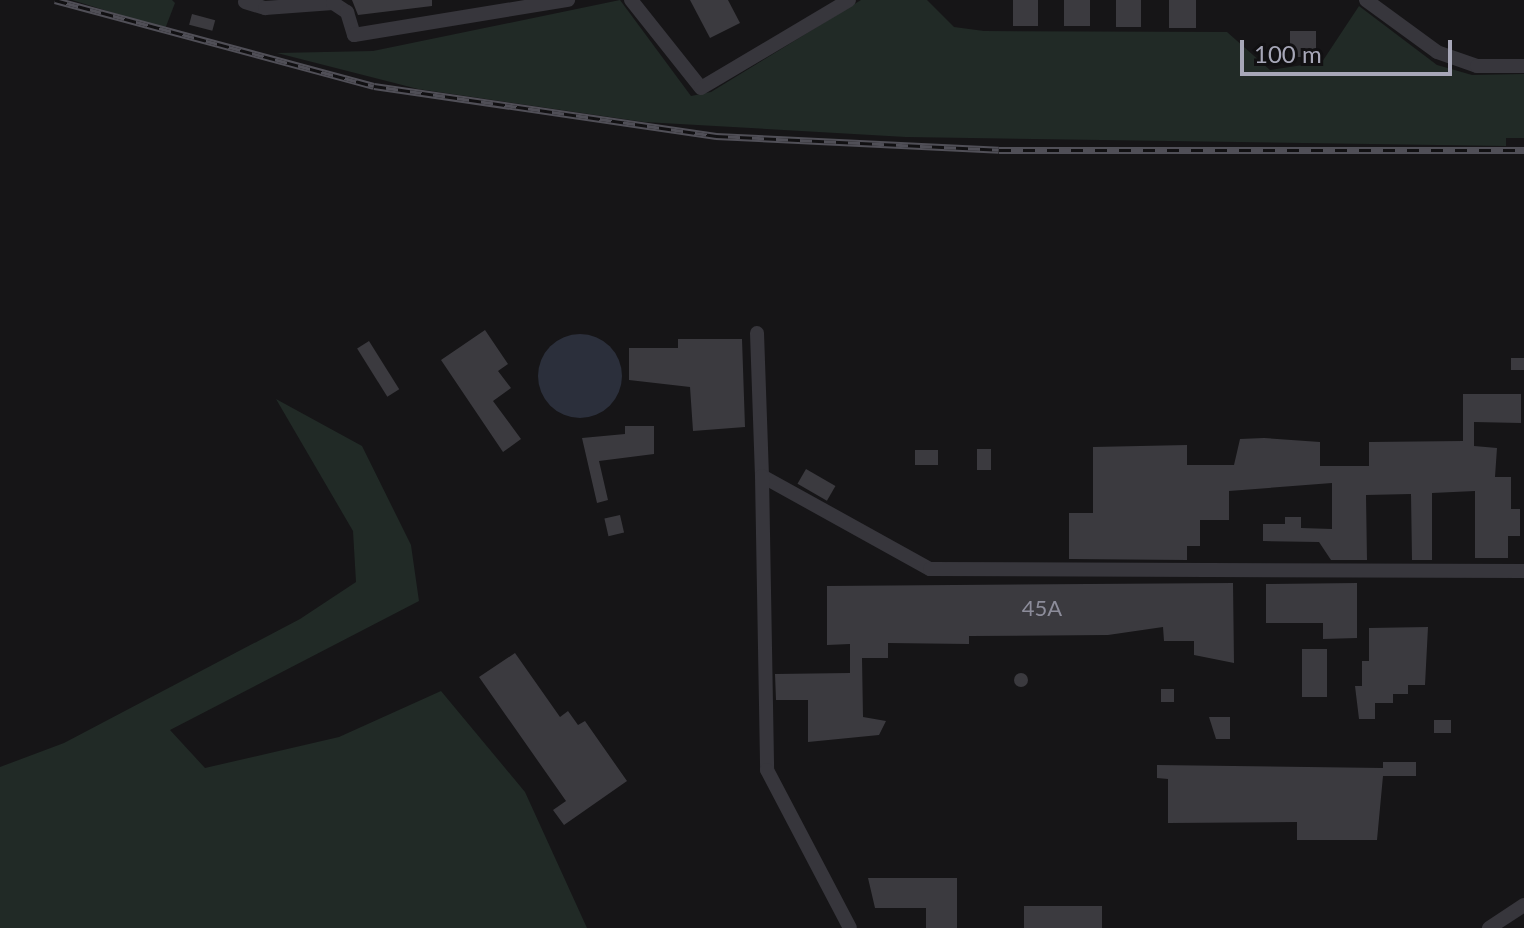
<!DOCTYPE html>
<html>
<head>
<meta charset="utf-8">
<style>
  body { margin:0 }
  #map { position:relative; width:1524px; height:928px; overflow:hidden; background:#161517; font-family:Lato,sans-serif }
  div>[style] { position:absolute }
  .green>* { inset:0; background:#212a26 }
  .water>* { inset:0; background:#2b2f3b }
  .round { border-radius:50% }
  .building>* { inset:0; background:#3b3a3f; transform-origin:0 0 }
  .minor>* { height:14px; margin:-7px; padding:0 7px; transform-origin:7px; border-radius:7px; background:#37363c }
  .rail>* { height:7px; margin-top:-3.5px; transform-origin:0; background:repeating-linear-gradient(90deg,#111012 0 12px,#504f57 0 24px); box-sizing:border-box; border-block:2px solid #504f57 }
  span { translate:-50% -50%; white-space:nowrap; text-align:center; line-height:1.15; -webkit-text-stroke:8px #111012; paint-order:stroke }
  .number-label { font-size:22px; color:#8c8c9a }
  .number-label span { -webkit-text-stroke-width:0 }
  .scale { position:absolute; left:1240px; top:40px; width:212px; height:36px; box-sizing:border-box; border:4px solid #a7a7b8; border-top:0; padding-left:10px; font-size:24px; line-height:28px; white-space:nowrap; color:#a7a7b8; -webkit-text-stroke:6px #111012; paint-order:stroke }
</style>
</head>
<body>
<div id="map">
  <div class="green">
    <i style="clip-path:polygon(72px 0,172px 0,175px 3px,165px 29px)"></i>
    <i style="clip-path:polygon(620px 0,691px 96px,711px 92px,861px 0,927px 0,954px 27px,984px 31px,1227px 32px,1270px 70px,1322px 62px,1359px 6px,1437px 65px,1472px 75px,1524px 74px,1524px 138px,1506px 138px,1506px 146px,906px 137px,644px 122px,418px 89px,277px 53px,373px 51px)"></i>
    <i style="clip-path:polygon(276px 399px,362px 446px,411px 545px,419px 601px,170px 730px,205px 768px,339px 737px,441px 691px,525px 792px,587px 928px,0 928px,0 767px,64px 743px,300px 619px,356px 582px,353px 531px)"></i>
  </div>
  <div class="water">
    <i class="round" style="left:538px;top:334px;width:84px;height:84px"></i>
  </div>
  <div class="building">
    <i style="clip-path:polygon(352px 0,432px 0,432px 6px,358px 15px)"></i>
    <i style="clip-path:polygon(690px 0,728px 0,740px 23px,710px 38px)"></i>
    <i style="left:1013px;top:0;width:25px;height:26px"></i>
    <i style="left:1064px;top:0;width:26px;height:26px"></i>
    <i style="left:1116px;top:0;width:25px;height:27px"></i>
    <i style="left:1169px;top:0;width:27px;height:28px"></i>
    <i style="left:192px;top:14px;width:24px;height:11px;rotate:15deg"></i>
    <i style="left:1290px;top:31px;width:26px;height:26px"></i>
    <i style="clip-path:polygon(485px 330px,508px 364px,498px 371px,511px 388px,493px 401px,521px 439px,503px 452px,441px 360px)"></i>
    <i style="clip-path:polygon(678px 339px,742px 339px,745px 427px,693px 431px,690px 387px,629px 380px,629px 348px,678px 348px)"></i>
    <i style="left:369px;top:341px;width:57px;height:14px;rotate:58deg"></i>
    <i style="left:1511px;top:358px;width:13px;height:12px"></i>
    <i style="clip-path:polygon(1463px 394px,1521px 394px,1521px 423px,1474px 422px,1474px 446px,1497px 448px,1495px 477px,1511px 477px,1511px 509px,1520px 509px,1520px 536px,1508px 536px,1508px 558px,1475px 558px,1475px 491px,1432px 493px,1432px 560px,1412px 560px,1411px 494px,1366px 495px,1367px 560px,1331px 560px,1319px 542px,1263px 541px,1263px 524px,1285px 524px,1285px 517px,1301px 517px,1301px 528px,1332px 529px,1332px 483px,1229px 491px,1229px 520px,1200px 520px,1200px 546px,1187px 546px,1187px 560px,1069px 559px,1069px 513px,1093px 513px,1093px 447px,1187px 445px,1187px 465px,1234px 465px,1240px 439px,1264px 438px,1320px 442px,1320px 466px,1369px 466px,1369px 442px,1463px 441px)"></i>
    <i style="clip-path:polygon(625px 426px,654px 426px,654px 454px,599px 461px,608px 500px,597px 503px,582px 438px,625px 434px)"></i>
    <i style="left:977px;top:449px;width:14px;height:21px"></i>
    <i style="left:915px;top:450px;width:23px;height:15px"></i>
    <i style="left:806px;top:469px;width:34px;height:17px;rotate:30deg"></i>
    <i style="left:620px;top:515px;width:18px;height:16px;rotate:77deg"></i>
    <i style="clip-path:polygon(1233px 583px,1234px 663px,1194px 655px,1194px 641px,1164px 641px,1163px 627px,1108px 635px,969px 636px,969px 644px,888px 643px,888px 658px,862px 658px,863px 717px,886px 721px,879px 735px,808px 742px,808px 700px,776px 700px,775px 674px,850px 673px,850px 644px,827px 645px,827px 586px)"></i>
    <i style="clip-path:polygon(1357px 583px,1357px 638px,1323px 639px,1323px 623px,1266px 623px,1266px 584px)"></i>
    <i style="clip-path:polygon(1428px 627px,1425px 685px,1408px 685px,1408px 694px,1393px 694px,1393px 703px,1375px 703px,1375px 719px,1359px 719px,1355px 686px,1362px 686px,1362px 661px,1369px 661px,1369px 628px)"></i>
    <i style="left:1302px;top:649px;width:25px;height:48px"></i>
    <i style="clip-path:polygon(515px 653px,560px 717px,568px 711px,578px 725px,585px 721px,627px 781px,564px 825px,553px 810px,566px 801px,479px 677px)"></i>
    <i class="round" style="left:1014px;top:673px;width:14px;height:14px"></i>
    <i style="left:1161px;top:689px;width:13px;height:13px"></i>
    <i style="clip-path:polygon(1209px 717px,1230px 717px,1230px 739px,1216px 739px)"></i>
    <i style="left:1434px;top:720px;width:17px;height:13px"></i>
    <i style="clip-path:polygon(1383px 762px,1416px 762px,1416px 776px,1383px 776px,1377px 840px,1297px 840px,1297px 822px,1168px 823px,1168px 779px,1157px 778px,1157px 765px,1383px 768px)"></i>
    <i style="clip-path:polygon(868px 878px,957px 878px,957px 928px,926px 928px,926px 908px,875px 908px)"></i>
    <i style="left:1102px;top:906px;width:22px;height:78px;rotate:90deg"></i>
  </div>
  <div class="minor">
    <i style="left:631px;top:0;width:112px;rotate:51.5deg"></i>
    <i style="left:701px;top:88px;width:172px;rotate:-30.7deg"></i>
    <i style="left:1366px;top:0;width:88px;rotate:36.2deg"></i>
    <i style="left:1437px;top:52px;width:42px;rotate:19.3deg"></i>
    <i style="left:1477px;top:66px;width:47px"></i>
    <i style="left:245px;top:2px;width:21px;rotate:17deg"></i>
    <i style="left:265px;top:8px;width:68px;rotate:-4.2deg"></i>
    <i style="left:333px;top:3px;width:17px;rotate:33deg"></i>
    <i style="left:347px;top:12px;width:24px;rotate:73deg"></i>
    <i style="left:354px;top:35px;width:217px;rotate:-9.3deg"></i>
    <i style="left:757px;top:333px;width:143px;rotate:88deg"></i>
    <i style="left:762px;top:476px;width:192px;rotate:29deg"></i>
    <i style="left:930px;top:569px;width:594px;rotate:0.19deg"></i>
    <i style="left:762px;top:476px;width:294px;rotate:89deg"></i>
    <i style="left:767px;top:770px;width:178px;rotate:62.3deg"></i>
    <i style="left:1489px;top:928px;width:42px;rotate:-33.3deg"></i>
  </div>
  <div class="rail">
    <i style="left:55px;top:0;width:330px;rotate:15.1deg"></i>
    <i style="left:374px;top:86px;width:346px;rotate:8.3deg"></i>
    <i style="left:716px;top:136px;width:283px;rotate:2.8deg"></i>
    <i style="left:999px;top:150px;width:525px"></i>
  </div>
  <div class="number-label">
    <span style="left:1042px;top:608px">45A</span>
  </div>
  <div class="scale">100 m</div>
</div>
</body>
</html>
